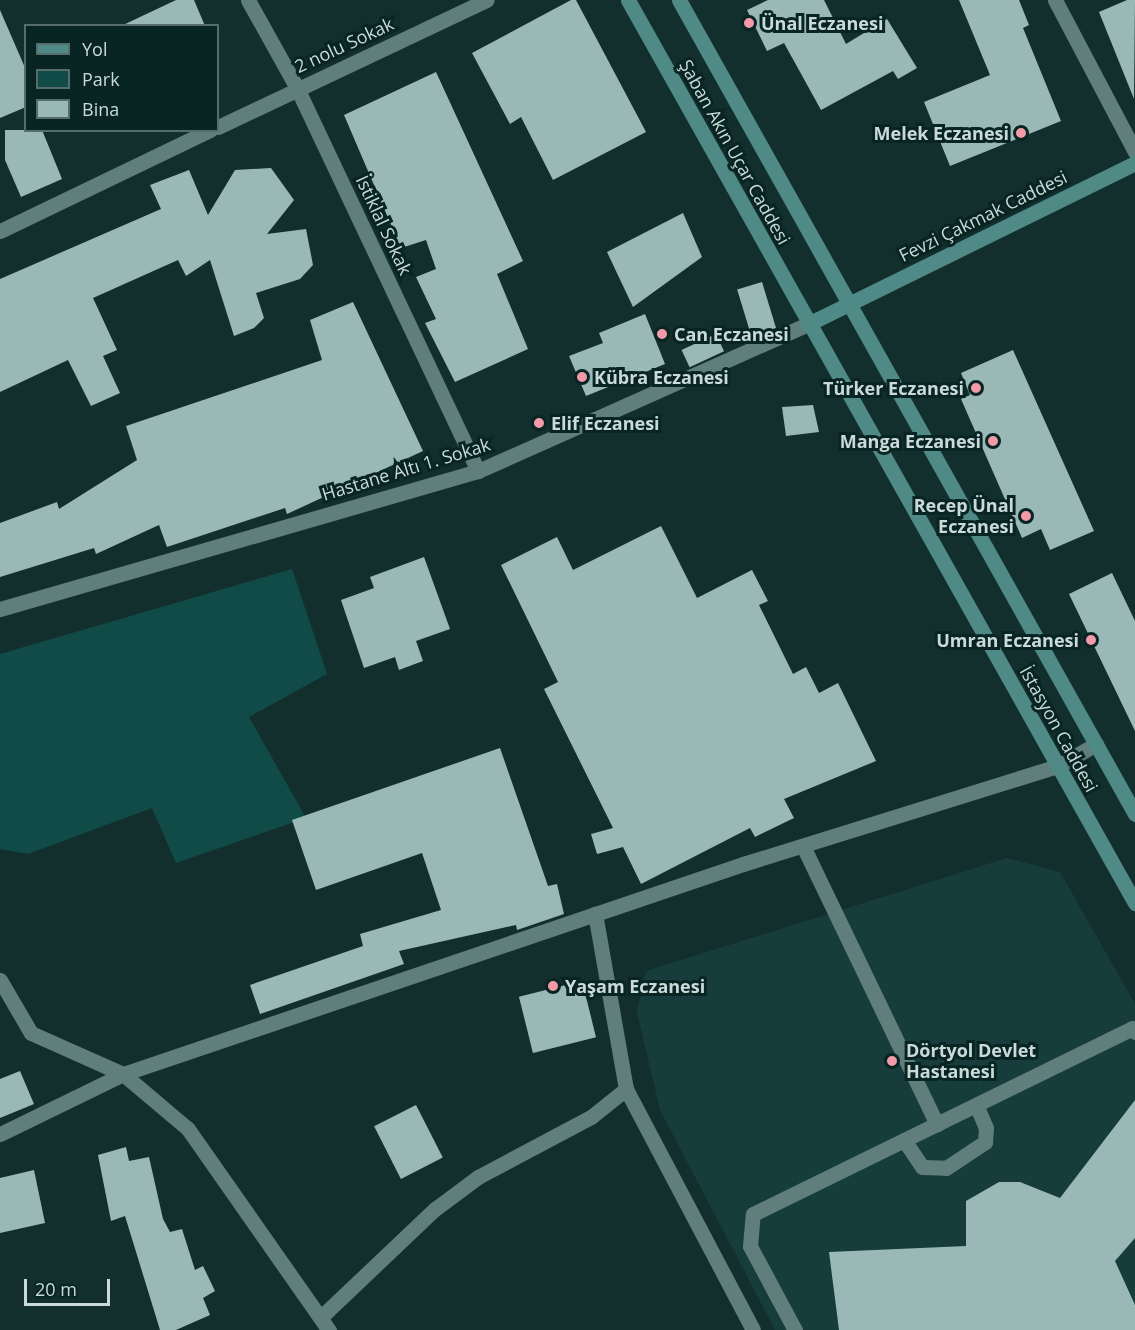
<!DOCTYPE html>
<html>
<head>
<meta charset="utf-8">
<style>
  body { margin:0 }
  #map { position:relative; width:1135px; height:1330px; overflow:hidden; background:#132f2d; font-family:"Open Sans",sans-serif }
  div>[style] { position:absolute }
  .built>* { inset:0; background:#163d3b }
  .green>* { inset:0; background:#114b48 }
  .building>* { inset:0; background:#9ab9b6; transform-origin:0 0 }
  .lane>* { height:15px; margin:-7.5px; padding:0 7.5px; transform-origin:7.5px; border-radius:7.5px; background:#607e7b }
  .street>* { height:15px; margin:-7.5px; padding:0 7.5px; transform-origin:7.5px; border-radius:7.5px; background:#607e7b }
  .secondary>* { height:15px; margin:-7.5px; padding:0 7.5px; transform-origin:7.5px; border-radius:7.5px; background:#4f8a86 }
  .dots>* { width:16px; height:16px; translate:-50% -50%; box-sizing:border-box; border:3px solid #082523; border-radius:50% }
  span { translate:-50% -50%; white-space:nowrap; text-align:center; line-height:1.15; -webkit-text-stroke:6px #082523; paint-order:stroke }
  .poi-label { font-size:18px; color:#cadad8; font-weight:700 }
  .left { translate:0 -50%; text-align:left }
  .right { translate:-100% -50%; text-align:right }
  .street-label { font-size:18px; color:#cadad8 }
  .legend { position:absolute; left:24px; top:24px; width:195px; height:108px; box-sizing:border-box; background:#082523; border:2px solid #566d6b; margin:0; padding:8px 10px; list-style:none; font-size:18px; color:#cadad8 }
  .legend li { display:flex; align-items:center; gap:12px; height:30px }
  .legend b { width:30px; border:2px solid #566d6b }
  .scale { position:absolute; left:24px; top:1279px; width:86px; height:27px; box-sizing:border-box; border:3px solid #cadad8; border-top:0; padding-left:8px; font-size:18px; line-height:21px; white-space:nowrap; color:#cadad8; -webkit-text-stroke:4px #082523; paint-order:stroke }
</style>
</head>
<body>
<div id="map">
  <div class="built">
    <i style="clip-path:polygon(1007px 858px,1060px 872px,1135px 1004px,1135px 1330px,775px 1330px,660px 1110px,637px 1012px,646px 971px)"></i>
  </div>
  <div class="green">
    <i style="clip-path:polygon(292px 569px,327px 674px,249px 717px,306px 818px,176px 863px,152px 808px,28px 854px,0 849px,0 654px)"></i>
  </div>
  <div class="building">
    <i style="clip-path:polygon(176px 0,194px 0,205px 26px,121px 26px)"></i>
    <i style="clip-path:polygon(571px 0,576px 0,646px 132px,553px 180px,521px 117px,510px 124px,472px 53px)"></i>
    <i style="clip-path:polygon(768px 0,824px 0,846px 44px,887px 19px,917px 68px,898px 79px,893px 71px,821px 110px,784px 43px,767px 51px,747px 10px)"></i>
    <i style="clip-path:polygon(959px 0,1019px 0,1029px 25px,1023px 28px,1061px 121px,950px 166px,924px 102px,990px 75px)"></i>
    <i style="clip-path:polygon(1127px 0,1135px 0,1134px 99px,1099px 12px)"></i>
    <i style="clip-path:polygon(0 10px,26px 70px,26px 107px,0 118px)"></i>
    <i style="clip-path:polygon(436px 72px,523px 261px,497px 274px,528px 349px,455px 382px,425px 323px,436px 319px,416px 277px,436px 269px,426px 240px,401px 248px,344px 115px)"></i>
    <i style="clip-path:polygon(5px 130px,42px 130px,62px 179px,21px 197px,5px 160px)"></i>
    <i style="clip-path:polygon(271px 168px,294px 200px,267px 234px,306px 229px,313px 265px,300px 279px,256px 293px,264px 318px,254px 328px,234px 336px,210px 260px,186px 276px,178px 260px,93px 298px,117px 350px,103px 356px,120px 393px,91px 406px,68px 360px,0 392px,0 279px,161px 209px,150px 185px,189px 170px,208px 215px,235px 170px)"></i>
    <i style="clip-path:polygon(683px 213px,702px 257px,633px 307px,607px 252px)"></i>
    <i style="left:762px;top:282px;width:48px;height:26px;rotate:73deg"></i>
    <i style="clip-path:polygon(353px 302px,423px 451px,287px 514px,285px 508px,167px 547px,159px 525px,96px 554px,94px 548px,0 577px,0 523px,57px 502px,59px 509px,137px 460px,126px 426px,322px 360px,310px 320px)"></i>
    <i style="clip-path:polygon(645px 314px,665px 364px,586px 396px,569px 356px,603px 343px,599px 333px)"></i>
    <i style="left:716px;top:334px;width:19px;height:38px;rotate:65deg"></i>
    <i style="clip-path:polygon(1013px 350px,1094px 531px,1050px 550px,1041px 529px,1022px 538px,961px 399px,970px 395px,961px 373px)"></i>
    <i style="clip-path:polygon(813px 405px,819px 432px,786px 436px,782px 407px)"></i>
    <i style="clip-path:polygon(661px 526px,697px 598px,752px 570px,768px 601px,759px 605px,793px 674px,806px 667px,819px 693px,838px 683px,876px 761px,784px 799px,794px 818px,755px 837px,750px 828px,641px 884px,623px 847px,597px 854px,591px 834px,613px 828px,544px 689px,558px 682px,501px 565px,557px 537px,573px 570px)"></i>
    <i style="clip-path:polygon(424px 557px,450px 629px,416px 641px,423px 661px,399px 670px,395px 657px,364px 668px,341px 600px,374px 588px,370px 577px)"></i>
    <i style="clip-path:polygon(1112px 573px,1135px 621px,1135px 731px,1069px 594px)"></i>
    <i style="clip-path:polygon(500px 748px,548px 886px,557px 884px,564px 914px,517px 930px,516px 925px,399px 951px,404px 964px,260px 1014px,250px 985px,363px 946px,360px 934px,441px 910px,422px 853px,316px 890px,292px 820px)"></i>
    <i style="left:582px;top:981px;width:58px;height:65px;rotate:76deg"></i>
    <i style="clip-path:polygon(20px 1071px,34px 1104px,0 1118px,0 1079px)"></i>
    <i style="clip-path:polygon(1135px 1100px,1135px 1238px,1115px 1261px,1135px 1305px,1135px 1330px,839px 1330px,829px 1252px,966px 1246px,966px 1201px,999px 1182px,1020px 1182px,1060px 1198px)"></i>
    <i style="left:416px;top:1105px;width:59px;height:47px;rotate:63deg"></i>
    <i style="clip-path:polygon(126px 1147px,129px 1161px,149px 1157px,163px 1219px,170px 1232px,182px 1229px,195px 1270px,203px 1266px,215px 1291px,203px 1298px,210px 1315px,176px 1330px,160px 1330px,125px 1216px,111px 1221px,98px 1155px)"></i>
    <i style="clip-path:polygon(34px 1170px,45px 1223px,0 1233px,0 1178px)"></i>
  </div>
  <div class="lane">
    <i style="left:803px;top:846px;width:309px;rotate:64.3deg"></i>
    <i style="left:626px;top:1089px;width:272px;rotate:62.2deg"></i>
    <i style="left:904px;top:1140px;width:32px;rotate:56deg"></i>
    <i style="left:922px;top:1167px;width:24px;rotate:2deg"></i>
    <i style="left:946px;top:1168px;width:47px;rotate:-33.7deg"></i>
    <i style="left:985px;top:1142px;width:14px;rotate:-86deg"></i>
    <i style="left:986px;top:1128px;width:25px;rotate:-113deg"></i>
    <i style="left:321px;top:1317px;width:157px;rotate:-43.5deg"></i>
    <i style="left:435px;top:1209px;width:54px;rotate:-36.7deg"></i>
    <i style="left:478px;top:1177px;width:128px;rotate:-28deg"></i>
    <i style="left:591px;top:1117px;width:45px;rotate:-38.7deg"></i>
    <i style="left:626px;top:1089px;width:178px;rotate:-100deg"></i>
    <i style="left:795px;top:1330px;width:95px;rotate:-118.2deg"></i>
    <i style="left:750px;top:1246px;width:32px;rotate:-85deg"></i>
    <i style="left:753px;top:1214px;width:422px;rotate:-26.1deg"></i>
    <i style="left:1132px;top:1028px;width:5px;rotate:53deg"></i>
  </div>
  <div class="street">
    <i style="left:248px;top:0;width:101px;rotate:60.9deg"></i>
    <i style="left:297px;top:88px;width:424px;rotate:64.7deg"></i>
    <i style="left:1055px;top:0;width:172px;rotate:62.2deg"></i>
    <i style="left:218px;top:127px;width:297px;rotate:-25.3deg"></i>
    <i style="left:0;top:231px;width:233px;rotate:-25.7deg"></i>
    <i style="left:0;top:609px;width:498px;rotate:-16.1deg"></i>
    <i style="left:478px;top:471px;width:361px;rotate:-24deg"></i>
    <i style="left:0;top:980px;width:61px;rotate:59.7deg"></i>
    <i style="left:31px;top:1033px;width:101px;rotate:24deg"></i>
    <i style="left:123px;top:1074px;width:85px;rotate:40.2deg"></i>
    <i style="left:188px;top:1129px;width:246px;rotate:55deg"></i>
    <i style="left:0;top:1134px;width:137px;rotate:-26deg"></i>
    <i style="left:123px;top:1074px;width:655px;rotate:-18.71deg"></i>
    <i style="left:743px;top:864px;width:330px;rotate:-17.3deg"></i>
    <i style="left:1058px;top:766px;width:44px;rotate:-30.1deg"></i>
  </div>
  <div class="secondary">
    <i style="left:628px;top:0;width:1036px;rotate:60.69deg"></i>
    <i style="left:679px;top:0;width:933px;rotate:60.74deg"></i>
    <i style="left:808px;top:324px;width:364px;rotate:-26.2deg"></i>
  </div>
  <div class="dots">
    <i style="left:749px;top:23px;background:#f39aa9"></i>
    <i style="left:1021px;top:133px;background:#f39aa9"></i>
    <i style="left:662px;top:334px;background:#f39aa9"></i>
    <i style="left:582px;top:377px;background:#f39aa9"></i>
    <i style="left:976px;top:388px;background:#f39aa9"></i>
    <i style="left:539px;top:423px;background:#f39aa9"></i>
    <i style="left:993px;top:441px;background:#f39aa9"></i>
    <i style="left:1026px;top:516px;background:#f39aa9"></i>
    <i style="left:1091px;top:640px;background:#f39aa9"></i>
    <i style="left:553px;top:986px;background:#f39aa9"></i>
    <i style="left:892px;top:1061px;background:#f39aa9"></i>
  </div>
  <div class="poi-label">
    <span class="left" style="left:761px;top:23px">Ünal Eczanesi</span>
    <span class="right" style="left:1009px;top:133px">Melek Eczanesi</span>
    <span class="left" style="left:674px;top:334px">Can Eczanesi</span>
    <span class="left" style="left:594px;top:377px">Kübra Eczanesi</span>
    <span class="right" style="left:964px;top:388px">Türker Eczanesi</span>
    <span class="left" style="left:551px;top:423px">Elif Eczanesi</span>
    <span class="right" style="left:981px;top:441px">Manga Eczanesi</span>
    <span class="right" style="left:1014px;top:516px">Recep Ünal<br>Eczanesi</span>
    <span class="right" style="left:1079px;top:640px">Umran Eczanesi</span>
    <span class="left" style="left:565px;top:986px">Yaşam Eczanesi</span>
    <span class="left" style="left:906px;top:1061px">Dörtyol Devlet<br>Hastanesi</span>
  </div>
  <div class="street-label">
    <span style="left:344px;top:45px;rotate:-25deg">2 nolu Sokak</span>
    <span style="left:735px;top:152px;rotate:61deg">Şaban Akın Uçar Caddesi</span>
    <span style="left:983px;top:216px;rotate:-26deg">Fevzi Çakmak Caddesi</span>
    <span style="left:384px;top:225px;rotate:65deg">İstiklal Sokak</span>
    <span style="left:406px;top:469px;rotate:-17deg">Hastane Altı 1. Sokak</span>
    <span style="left:1059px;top:729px;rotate:61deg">İstasyon Caddesi</span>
  </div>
  <ul class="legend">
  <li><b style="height:8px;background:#4f8a86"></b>Yol</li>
  <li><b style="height:16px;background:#114b48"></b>Park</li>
  <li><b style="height:16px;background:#9ab9b6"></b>Bina</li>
  </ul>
  <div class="scale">20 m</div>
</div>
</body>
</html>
